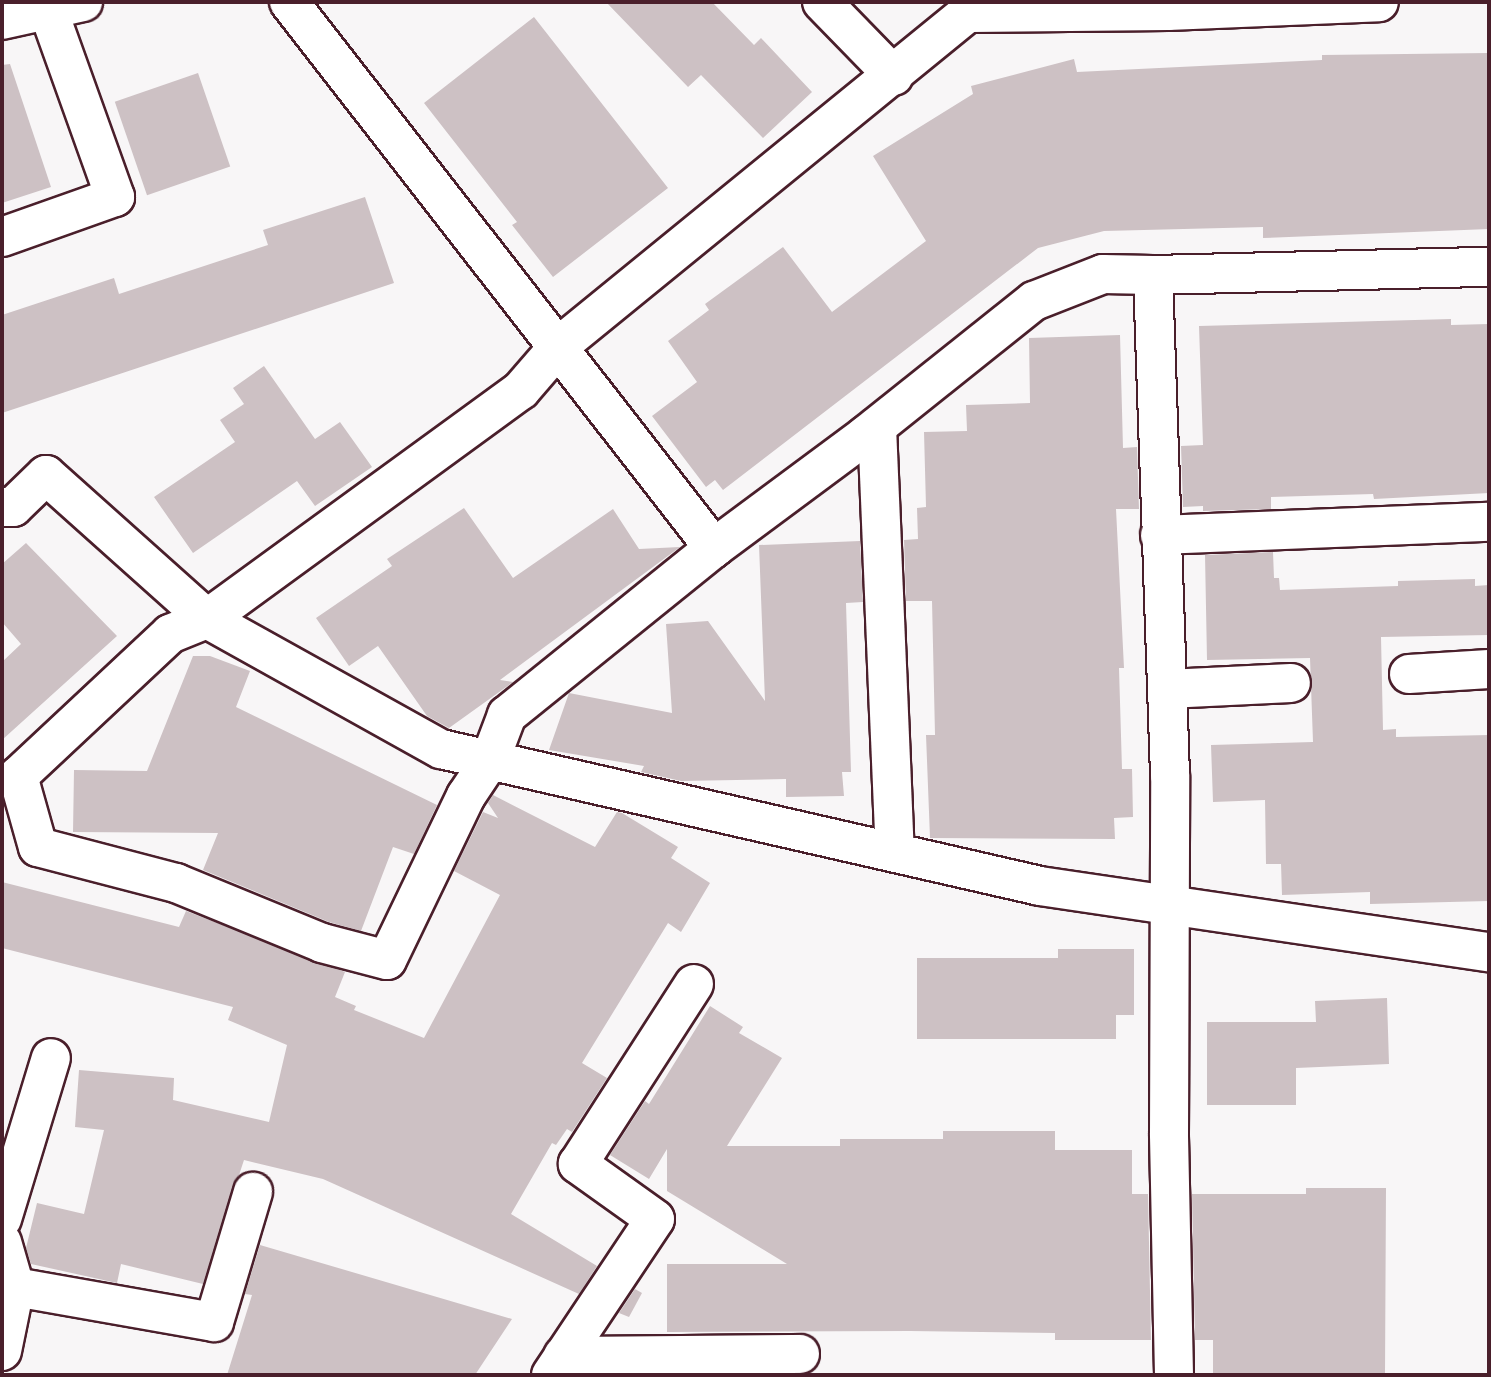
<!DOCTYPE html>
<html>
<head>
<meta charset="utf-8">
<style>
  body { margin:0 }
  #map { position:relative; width:1491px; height:1377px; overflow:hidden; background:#f8f6f7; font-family:Delius,sans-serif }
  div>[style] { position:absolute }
  .building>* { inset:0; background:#cdc1c4; transform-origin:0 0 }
  .roads { filter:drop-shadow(2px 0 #4a1f2b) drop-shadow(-2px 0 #4a1f2b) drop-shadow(0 2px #4a1f2b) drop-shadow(0 -2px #4a1f2b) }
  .minor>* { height:38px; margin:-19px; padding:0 19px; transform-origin:19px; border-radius:19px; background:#fff }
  span { translate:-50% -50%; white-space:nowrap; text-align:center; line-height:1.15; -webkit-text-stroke:5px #fff; paint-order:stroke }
  .frame { position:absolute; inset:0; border:4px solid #4a1f2b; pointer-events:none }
</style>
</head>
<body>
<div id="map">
  <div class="building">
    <i style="clip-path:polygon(606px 2px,712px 2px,754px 45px,761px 38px,812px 92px,763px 138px,701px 75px,688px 87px)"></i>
    <i style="clip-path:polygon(534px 17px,668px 188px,553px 277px,512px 225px,517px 222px,424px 103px)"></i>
    <i style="clip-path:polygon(1489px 53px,1489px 229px,1263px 238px,1263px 227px,1104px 231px,1038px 248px,723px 490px,715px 480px,706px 487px,652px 416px,697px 382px,668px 341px,709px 310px,705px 304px,783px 247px,832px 312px,926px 241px,873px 156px,973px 94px,971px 86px,1074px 59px,1077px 72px,1322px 60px,1322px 55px)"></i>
    <i style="clip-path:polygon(10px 64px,51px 187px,2px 203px,2px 65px)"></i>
    <i style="left:198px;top:73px;width:99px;height:88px;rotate:71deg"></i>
    <i style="clip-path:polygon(365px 197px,394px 283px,2px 413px,2px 315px,114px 278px,119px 294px,268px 245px,263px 230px)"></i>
    <i style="clip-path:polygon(1451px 319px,1451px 325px,1489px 324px,1489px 493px,1374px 499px,1373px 494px,1271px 497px,1271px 509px,1203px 511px,1203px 506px,1183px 507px,1181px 446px,1203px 445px,1199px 326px)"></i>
    <i style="clip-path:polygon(1120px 335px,1123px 448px,1137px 447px,1139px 509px,1116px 509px,1124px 668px,1119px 668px,1122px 769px,1132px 769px,1133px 817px,1114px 818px,1115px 839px,930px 838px,926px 735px,935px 735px,932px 601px,906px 601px,904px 540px,918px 539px,917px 508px,926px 507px,924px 432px,967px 431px,966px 405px,1030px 403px,1029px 338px)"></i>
    <i style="clip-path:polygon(264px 366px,315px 439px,340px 422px,372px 467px,315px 506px,297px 481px,193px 553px,154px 497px,235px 442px,220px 420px,244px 404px,233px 388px)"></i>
    <i style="clip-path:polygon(464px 508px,513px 578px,613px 509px,639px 549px,680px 547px,500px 680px,513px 682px,449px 728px,427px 716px,378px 646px,349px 666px,316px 618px,392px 566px,387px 559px)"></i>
    <i style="clip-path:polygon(860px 541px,863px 602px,846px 603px,851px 772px,842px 772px,844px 796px,786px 797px,786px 779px,681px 781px,641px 772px,644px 766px,549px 750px,569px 693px,672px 713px,666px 624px,708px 621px,765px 701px,759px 545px)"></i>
    <i style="clip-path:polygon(26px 543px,117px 636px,2px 740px,2px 662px,21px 644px,2px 622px,2px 564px)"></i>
    <i style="clip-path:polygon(1273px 552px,1274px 578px,1279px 578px,1280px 590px,1398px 586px,1398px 581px,1475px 579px,1475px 586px,1489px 585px,1489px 635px,1381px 637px,1383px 730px,1396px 729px,1396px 737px,1489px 735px,1489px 901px,1370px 904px,1370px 892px,1282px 895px,1281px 864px,1266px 864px,1265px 800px,1213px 802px,1211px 745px,1313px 742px,1310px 658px,1207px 660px,1205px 555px)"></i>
    <i style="clip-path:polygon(193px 656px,210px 656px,250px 671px,236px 707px,437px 805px,414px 854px,393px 847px,361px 931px,329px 922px,203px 870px,218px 833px,73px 832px,74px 770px,147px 771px)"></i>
    <i style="clip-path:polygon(493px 795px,595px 847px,617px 812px,622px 813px,678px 847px,671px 858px,710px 883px,681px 932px,668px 923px,582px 1063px,607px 1078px,572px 1132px,567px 1129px,556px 1145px,552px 1143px,511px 1214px,597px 1266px,579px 1294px,323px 1179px,244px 1160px,203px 1284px,121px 1264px,117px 1283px,31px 1264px,26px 1248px,37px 1203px,84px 1214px,104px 1130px,75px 1127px,79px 1070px,174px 1078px,173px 1100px,269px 1122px,287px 1045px,228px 1020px,233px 1007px,2px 948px,2px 882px,179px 927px,186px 911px,345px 972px,335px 997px,356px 1006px,354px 1010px,424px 1038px,500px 895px,454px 871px,483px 812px,498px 818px,488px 803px)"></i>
    <i style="clip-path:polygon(1058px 949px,1134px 949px,1134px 1015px,1116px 1015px,1116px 1039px,917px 1039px,917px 958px,1058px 958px)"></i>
    <i style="clip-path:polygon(1387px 998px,1389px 1064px,1296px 1068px,1296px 1105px,1207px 1105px,1207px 1022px,1316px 1022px,1315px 1001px)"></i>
    <i style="clip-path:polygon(710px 1006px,743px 1027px,739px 1033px,782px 1058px,727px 1146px,840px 1146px,840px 1139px,943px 1139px,943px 1131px,1055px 1131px,1055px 1150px,1132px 1150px,1132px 1194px,1148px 1194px,1151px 1340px,1055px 1340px,1055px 1333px,910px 1331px,667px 1332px,667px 1264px,787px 1264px,667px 1191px,667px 1149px,649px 1179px,610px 1155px,645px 1101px,649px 1104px)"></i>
    <i style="clip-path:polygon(1306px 1188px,1386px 1188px,1385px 1375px,1213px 1375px,1213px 1340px,1195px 1340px,1192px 1194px,1306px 1194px)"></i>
    <i style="clip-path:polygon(260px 1245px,512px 1319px,475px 1375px,227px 1375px,252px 1295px,245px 1294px)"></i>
    <i style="clip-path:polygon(635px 1289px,642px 1293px,629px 1317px,619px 1313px)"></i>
  </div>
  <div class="roads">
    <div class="minor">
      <i style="left:289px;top:2px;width:692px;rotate:52.1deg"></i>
      <i style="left:714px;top:548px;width:189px;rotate:-36.6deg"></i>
      <i style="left:866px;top:435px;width:215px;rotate:-38.6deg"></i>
      <i style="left:1034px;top:301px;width:74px;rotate:-21.4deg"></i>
      <i style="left:1103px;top:274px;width:50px;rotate:1.1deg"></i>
      <i style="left:822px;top:2px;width:103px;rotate:45.8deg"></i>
      <i style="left:981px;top:2px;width:544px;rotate:140.81deg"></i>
      <i style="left:559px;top:346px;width:58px;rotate:130.8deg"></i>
      <i style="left:521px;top:390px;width:389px;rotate:143.9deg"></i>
      <i style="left:207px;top:619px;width:268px;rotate:29.1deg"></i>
      <i style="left:441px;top:749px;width:614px;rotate:12.88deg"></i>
      <i style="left:1040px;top:886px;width:454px;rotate:8.4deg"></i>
      <i style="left:971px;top:13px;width:197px;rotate:-0.6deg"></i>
      <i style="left:1168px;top:11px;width:211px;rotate:-2.4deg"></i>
      <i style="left:2px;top:20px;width:83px;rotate:-12.5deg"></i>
      <i style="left:2px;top:237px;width:120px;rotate:-19.5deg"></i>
      <i style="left:115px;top:197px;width:199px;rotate:-109.7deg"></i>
      <i style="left:877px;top:427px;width:424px;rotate:87.6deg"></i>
      <i style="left:2px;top:507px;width:11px"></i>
      <i style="left:13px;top:507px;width:46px;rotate:-44.1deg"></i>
      <i style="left:46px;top:475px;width:216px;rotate:41.8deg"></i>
      <i style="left:207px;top:619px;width:40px;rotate:158deg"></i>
      <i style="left:170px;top:634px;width:208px;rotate:136.9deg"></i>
      <i style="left:18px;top:776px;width:74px;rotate:74.3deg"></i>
      <i style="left:38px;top:847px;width:143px;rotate:14.6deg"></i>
      <i style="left:176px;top:883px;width:158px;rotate:22.3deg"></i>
      <i style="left:322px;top:943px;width:67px;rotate:14.7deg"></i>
      <i style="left:387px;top:960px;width:182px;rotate:-64.3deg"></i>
      <i style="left:466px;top:796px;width:43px;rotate:-56.3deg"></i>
      <i style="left:490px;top:760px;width:48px;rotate:-69.3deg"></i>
      <i style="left:507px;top:715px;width:266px;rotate:-38.9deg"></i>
      <i style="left:1160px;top:535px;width:329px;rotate:-2.3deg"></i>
      <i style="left:1409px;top:674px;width:80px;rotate:-3.6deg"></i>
      <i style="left:1167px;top:689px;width:124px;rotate:-2.8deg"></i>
      <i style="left:2px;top:1219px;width:168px;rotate:-73.1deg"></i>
      <i style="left:2px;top:1242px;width:47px;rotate:73.9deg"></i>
      <i style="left:2px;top:1351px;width:65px;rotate:-78.5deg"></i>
      <i style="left:15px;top:1287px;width:202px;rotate:10deg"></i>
      <i style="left:214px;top:1322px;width:136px;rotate:-73.3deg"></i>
      <i style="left:563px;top:1356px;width:237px;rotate:-0.5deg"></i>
      <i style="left:551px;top:1375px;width:187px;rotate:-56.3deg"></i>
      <i style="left:655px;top:1219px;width:95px;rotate:-144.5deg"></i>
      <i style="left:578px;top:1164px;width:214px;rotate:-57.2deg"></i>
      <i style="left:1174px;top:1375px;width:242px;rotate:-91.2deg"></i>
      <i style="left:1169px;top:1133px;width:358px;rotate:-89.8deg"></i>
      <i style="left:1170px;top:775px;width:500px;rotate:-91.95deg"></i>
      <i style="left:1153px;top:275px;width:336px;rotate:-1.4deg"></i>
    </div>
  </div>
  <div class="frame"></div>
</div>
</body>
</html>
